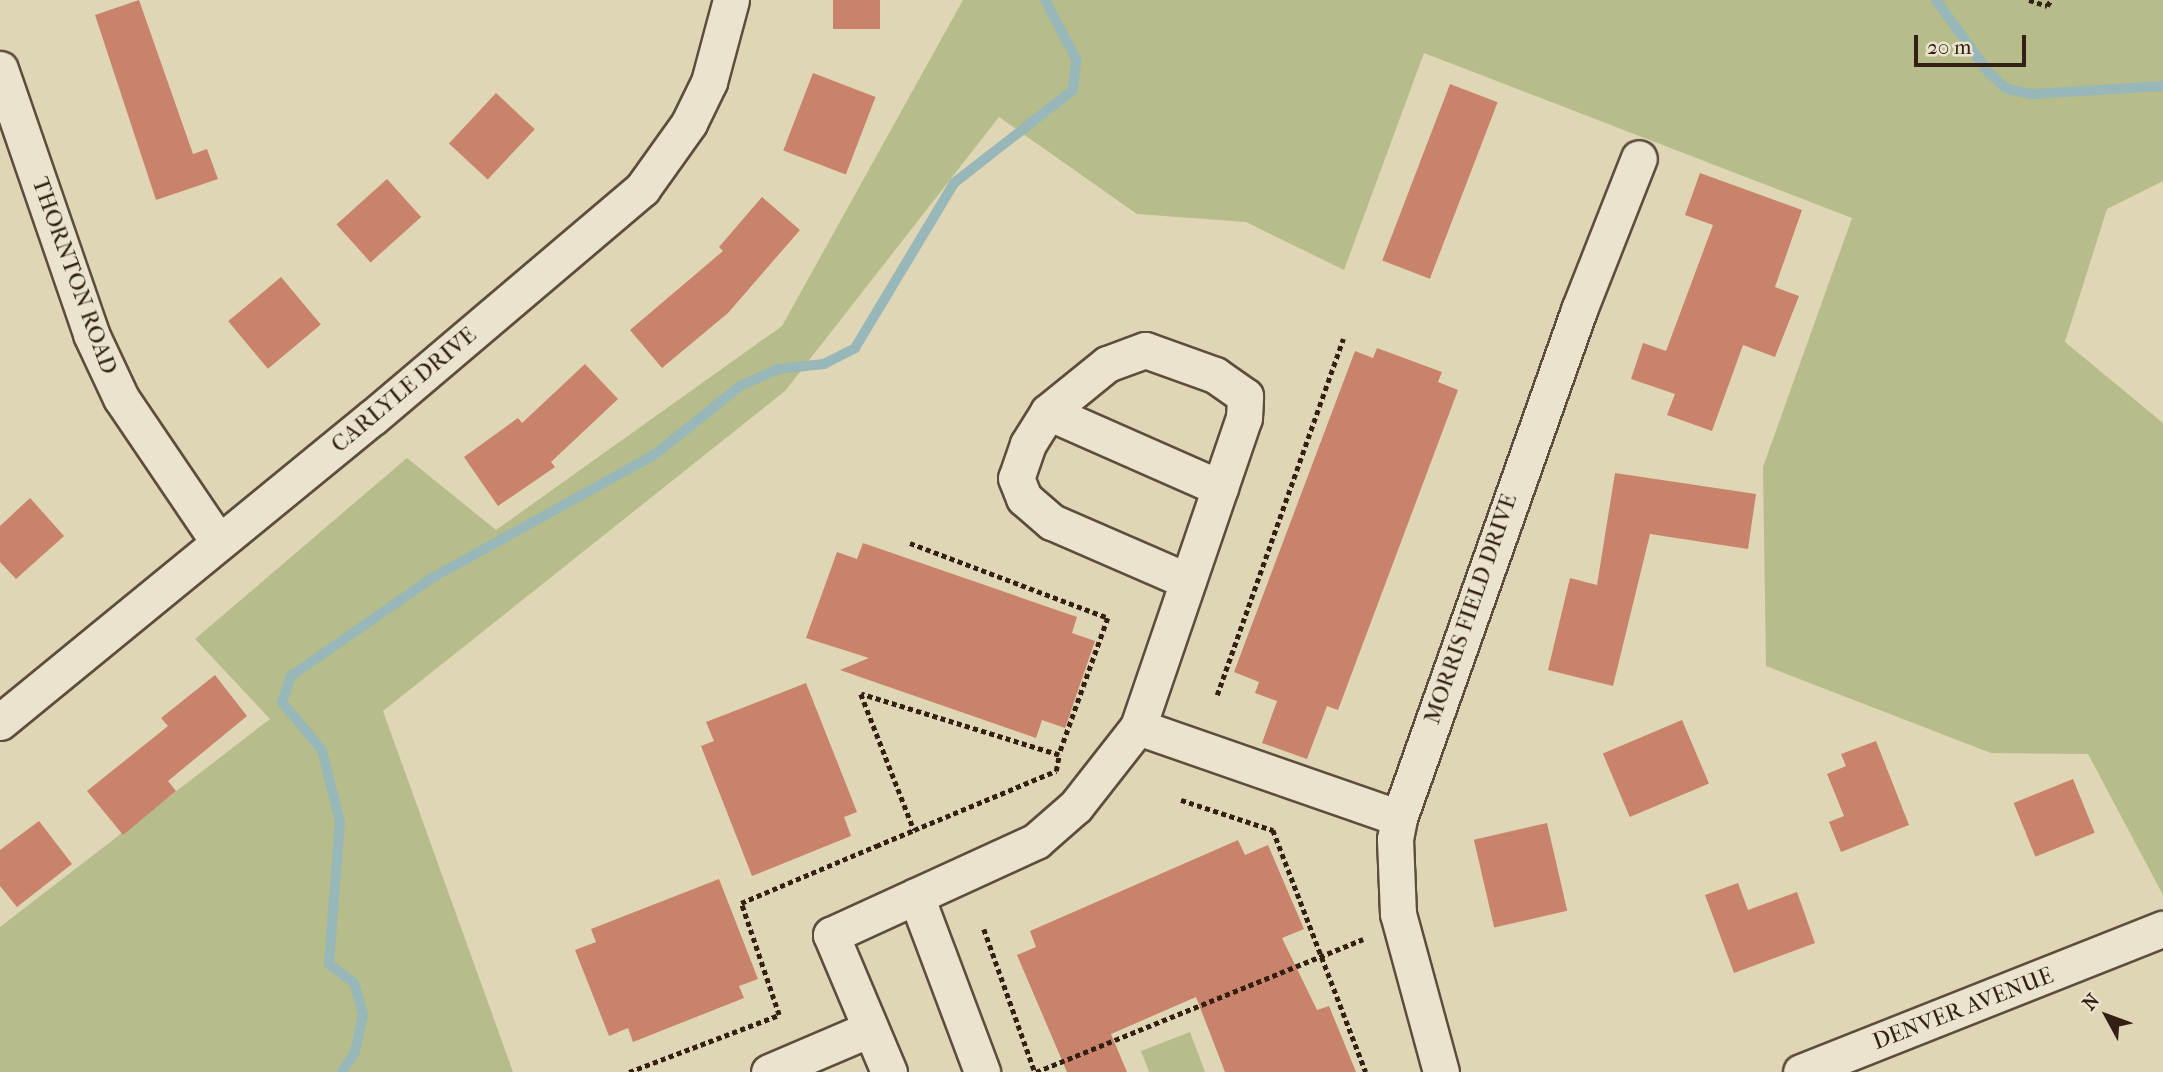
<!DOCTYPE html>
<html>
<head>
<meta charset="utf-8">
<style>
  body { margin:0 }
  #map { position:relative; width:2163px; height:1072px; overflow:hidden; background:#dfd6b5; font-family:"IM FELL French Canon",serif }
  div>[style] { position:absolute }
  .green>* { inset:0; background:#b6bd8a }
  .stream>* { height:10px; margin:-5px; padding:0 5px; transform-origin:5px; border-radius:5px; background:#98b7b8 }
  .building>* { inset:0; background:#c9836b; transform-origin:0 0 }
  .path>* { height:4.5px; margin-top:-2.25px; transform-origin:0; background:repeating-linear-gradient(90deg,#331f13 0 5px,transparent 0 8.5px) }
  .roads { filter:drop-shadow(2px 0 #5e4d3c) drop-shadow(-2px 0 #5e4d3c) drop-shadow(0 2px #5e4d3c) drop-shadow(0 -2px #5e4d3c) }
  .street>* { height:35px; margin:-17.5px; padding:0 17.5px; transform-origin:17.5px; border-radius:17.5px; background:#eae4cf }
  span { translate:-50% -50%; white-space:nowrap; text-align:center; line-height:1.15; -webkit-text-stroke:5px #eae4cf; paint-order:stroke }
  .street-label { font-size:23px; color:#331f13 }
  .north { position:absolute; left:2072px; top:981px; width:70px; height:70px; -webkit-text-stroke:5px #eae4cf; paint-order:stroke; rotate:311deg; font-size:19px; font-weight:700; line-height:28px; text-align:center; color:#331f13 }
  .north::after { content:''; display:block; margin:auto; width:24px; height:32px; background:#331f13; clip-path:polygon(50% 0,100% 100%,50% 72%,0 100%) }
  .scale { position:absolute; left:1914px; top:35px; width:112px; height:32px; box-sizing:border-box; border:4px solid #331f13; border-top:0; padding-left:9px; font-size:21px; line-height:24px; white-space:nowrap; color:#331f13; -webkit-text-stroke:5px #eae4cf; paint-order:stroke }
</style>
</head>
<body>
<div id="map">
  <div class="green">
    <i style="clip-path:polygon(963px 0,2163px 0,2163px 181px,2107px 209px,2065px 342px,2163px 423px,2163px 895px,2088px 754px,1991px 753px,1766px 666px,1763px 467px,1852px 218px,1424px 53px,1344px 270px,1246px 222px,1137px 214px,999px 117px,785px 391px,383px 711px,513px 1072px,0 1072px,0 927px,270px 719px,195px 639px,407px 458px,496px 530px,782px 326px)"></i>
    <i style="clip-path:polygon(1190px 1032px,1205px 1072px,1149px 1072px,1141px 1051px)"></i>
  </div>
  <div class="stream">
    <i style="left:1936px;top:0;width:90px;rotate:54deg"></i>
    <i style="left:1989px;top:73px;width:24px;rotate:42deg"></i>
    <i style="left:2007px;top:89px;width:25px;rotate:11deg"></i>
    <i style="left:2032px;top:94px;width:131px;rotate:-3.5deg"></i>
    <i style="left:342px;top:1072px;width:24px;rotate:-57deg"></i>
    <i style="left:355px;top:1052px;width:39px;rotate:-78deg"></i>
    <i style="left:363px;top:1014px;width:32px;rotate:-106deg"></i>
    <i style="left:354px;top:983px;width:31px;rotate:-143deg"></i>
    <i style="left:329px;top:964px;width:142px;rotate:-85.6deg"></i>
    <i style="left:340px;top:822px;width:74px;rotate:-104deg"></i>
    <i style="left:322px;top:750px;width:62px;rotate:-129.8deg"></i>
    <i style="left:282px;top:702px;width:28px;rotate:-71deg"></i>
    <i style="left:291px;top:676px;width:172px;rotate:-34.8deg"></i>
    <i style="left:432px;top:578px;width:254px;rotate:-29deg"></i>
    <i style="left:654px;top:455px;width:110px;rotate:-38.7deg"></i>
    <i style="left:740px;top:386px;width:42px;rotate:-24.1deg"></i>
    <i style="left:778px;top:369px;width:46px;rotate:-6.2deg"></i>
    <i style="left:824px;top:364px;width:35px;rotate:-27deg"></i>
    <i style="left:855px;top:348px;width:192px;rotate:-59deg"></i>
    <i style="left:954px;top:183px;width:151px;rotate:-38deg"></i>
    <i style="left:1073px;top:90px;width:31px;rotate:-84deg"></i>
    <i style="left:1076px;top:59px;width:67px;rotate:-117.7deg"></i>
  </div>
  <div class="building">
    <i style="clip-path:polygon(139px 0,193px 154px,207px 149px,218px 179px,156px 200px,95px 15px)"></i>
    <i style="left:833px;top:0;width:47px;height:29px"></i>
    <i style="left:813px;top:73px;width:67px;height:83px;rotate:21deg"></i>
    <i style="left:1450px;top:84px;width:51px;height:189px;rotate:21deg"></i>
    <i style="left:496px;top:93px;width:53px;height:69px;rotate:43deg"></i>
    <i style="clip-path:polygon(1700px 173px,1802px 210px,1775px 287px,1799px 296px,1775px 357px,1743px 345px,1712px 431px,1667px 415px,1675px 394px,1631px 379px,1643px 343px,1666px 351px,1713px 225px,1685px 215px)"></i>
    <i style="left:387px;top:179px;width:51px;height:68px;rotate:48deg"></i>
    <i style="clip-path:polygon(762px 197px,800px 230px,728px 313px,662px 368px,630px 330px,723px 251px,719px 247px)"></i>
    <i style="left:281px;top:277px;width:62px;height:69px;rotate:50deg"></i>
    <i style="clip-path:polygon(1377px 348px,1442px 372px,1438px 382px,1458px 390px,1338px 710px,1327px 706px,1307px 759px,1262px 743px,1277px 701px,1255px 693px,1259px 682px,1234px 672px,1355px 351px,1373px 358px)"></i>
    <i style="clip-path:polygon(585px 364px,618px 399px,551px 462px,555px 467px,498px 506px,464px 457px,518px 418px,522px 423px)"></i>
    <i style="clip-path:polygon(1615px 473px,1756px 494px,1748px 549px,1650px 534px,1613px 686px,1548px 670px,1570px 578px,1597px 585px)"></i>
    <i style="clip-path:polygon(30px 498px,64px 536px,16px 579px,0 562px,0 526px)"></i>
    <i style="clip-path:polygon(863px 543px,1077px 617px,1072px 633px,1095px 641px,1065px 728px,1042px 720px,1036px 738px,840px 670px,869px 658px,806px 638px,837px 552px,857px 559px)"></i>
    <i style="clip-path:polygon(215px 675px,247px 716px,168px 781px,176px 791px,123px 835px,87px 791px,168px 726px,161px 718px)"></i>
    <i style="clip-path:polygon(806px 683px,857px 812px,844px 817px,851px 836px,752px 876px,701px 746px,714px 741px,706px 722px)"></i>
    <i style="left:1682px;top:720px;width:69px;height:86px;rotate:67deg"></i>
    <i style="clip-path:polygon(1876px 741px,1909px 825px,1841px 852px,1829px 822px,1844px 816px,1827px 774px,1846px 766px,1841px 754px)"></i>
    <i style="left:2073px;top:779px;width:58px;height:64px;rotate:68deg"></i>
    <i style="clip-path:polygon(39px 821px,72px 864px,17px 907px,0 886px,0 850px)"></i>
    <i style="left:1547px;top:823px;width:90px;height:75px;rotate:77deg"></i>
    <i style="clip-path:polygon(1238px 840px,1245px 855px,1268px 845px,1304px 929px,1282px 938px,1317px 1010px,1329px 1006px,1356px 1072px,1225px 1072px,1196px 997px,1111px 1034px,1127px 1072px,1067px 1072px,1017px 955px,1036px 947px,1030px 931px)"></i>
    <i style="clip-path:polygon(719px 879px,758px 979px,739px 986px,744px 998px,633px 1042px,628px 1028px,609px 1036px,575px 950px,596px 942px,591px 929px)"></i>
    <i style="clip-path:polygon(1738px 883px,1748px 910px,1797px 892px,1815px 943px,1734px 973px,1705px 895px)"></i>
  </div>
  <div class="path">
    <i style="left:2029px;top:0;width:19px;rotate:18deg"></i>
    <i style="left:2047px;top:6px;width:7px;rotate:-56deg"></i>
    <i style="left:910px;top:543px;width:212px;rotate:20.7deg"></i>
    <i style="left:1108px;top:618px;width:145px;rotate:109.7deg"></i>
    <i style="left:1217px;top:695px;width:378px;rotate:-70.5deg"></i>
    <i style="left:1181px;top:800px;width:97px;rotate:18.1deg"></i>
    <i style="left:1273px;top:830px;width:259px;rotate:69deg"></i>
    <i style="left:984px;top:929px;width:152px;rotate:70.4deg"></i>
    <i style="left:629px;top:1072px;width:160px;rotate:-20.8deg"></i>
    <i style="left:779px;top:1015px;width:118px;rotate:-108.7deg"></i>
    <i style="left:741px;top:903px;width:147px;rotate:-22.9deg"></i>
    <i style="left:876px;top:846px;width:41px;rotate:-22.8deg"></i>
    <i style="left:914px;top:830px;width:154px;rotate:-22.6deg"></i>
    <i style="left:1056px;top:771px;width:16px;rotate:-79deg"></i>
    <i style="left:1059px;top:755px;width:207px;rotate:-162.9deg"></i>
    <i style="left:861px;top:694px;width:146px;rotate:68.7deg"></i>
    <i style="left:1036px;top:1072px;width:353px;rotate:-22.1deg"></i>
  </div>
  <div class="roads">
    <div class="street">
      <i style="left:0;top:69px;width:280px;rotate:71deg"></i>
      <i style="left:91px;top:334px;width:71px;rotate:64.9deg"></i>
      <i style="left:121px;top:398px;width:173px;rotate:55.9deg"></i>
      <i style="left:1048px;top:412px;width:188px;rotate:23.8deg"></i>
      <i style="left:0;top:722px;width:482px;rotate:-39.3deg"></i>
      <i style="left:373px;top:417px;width:353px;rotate:-40.3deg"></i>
      <i style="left:642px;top:189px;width:81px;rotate:-54.5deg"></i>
      <i style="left:689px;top:123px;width:46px;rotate:-64deg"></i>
      <i style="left:709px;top:82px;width:85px;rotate:-75deg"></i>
      <i style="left:1138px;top:727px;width:276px;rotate:19.2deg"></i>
      <i style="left:916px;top:896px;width:188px;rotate:69.4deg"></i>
      <i style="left:769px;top:1072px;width:110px;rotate:-23.1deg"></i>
      <i style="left:889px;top:1072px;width:149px;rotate:-112.9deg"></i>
      <i style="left:831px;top:935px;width:226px;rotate:-24.6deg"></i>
      <i style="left:1036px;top:841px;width:53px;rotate:-41.2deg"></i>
      <i style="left:1076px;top:806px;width:100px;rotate:-51.9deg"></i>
      <i style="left:1138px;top:727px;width:327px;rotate:-71.1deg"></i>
      <i style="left:1244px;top:418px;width:22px;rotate:-87deg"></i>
      <i style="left:1245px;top:396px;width:37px;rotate:-145deg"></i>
      <i style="left:1215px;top:375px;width:74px;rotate:-160.3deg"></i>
      <i style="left:1145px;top:350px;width:40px;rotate:159.8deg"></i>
      <i style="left:1107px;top:364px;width:76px;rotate:140.9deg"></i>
      <i style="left:1048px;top:412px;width:38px;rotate:122deg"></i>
      <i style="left:1028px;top:444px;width:36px;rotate:109deg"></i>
      <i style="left:1016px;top:478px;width:22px;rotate:68deg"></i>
      <i style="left:1024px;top:498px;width:37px;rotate:41deg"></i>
      <i style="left:1052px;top:522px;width:148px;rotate:23.5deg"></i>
      <i style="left:1441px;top:1072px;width:164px;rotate:-105.2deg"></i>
      <i style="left:1398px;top:914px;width:75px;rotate:-92.3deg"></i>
      <i style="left:1395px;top:839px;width:21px;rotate:-79deg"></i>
      <i style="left:1399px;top:818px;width:539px;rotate:-70.49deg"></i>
      <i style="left:1579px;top:310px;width:163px;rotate:-68.5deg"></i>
      <i style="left:1801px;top:1072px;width:389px;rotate:-21.6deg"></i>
    </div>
  </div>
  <div class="street-label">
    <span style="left:74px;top:276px;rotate:70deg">THORNTON ROAD</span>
    <span style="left:404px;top:390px;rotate:-40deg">CARLYLE DRIVE</span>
    <span style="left:1471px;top:609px;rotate:-71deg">MORRIS FIELD DRIVE</span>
    <span style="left:1963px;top:1009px;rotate:-21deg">DENVER AVENUE</span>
  </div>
  <div class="north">N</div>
  <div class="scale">20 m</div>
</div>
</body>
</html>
